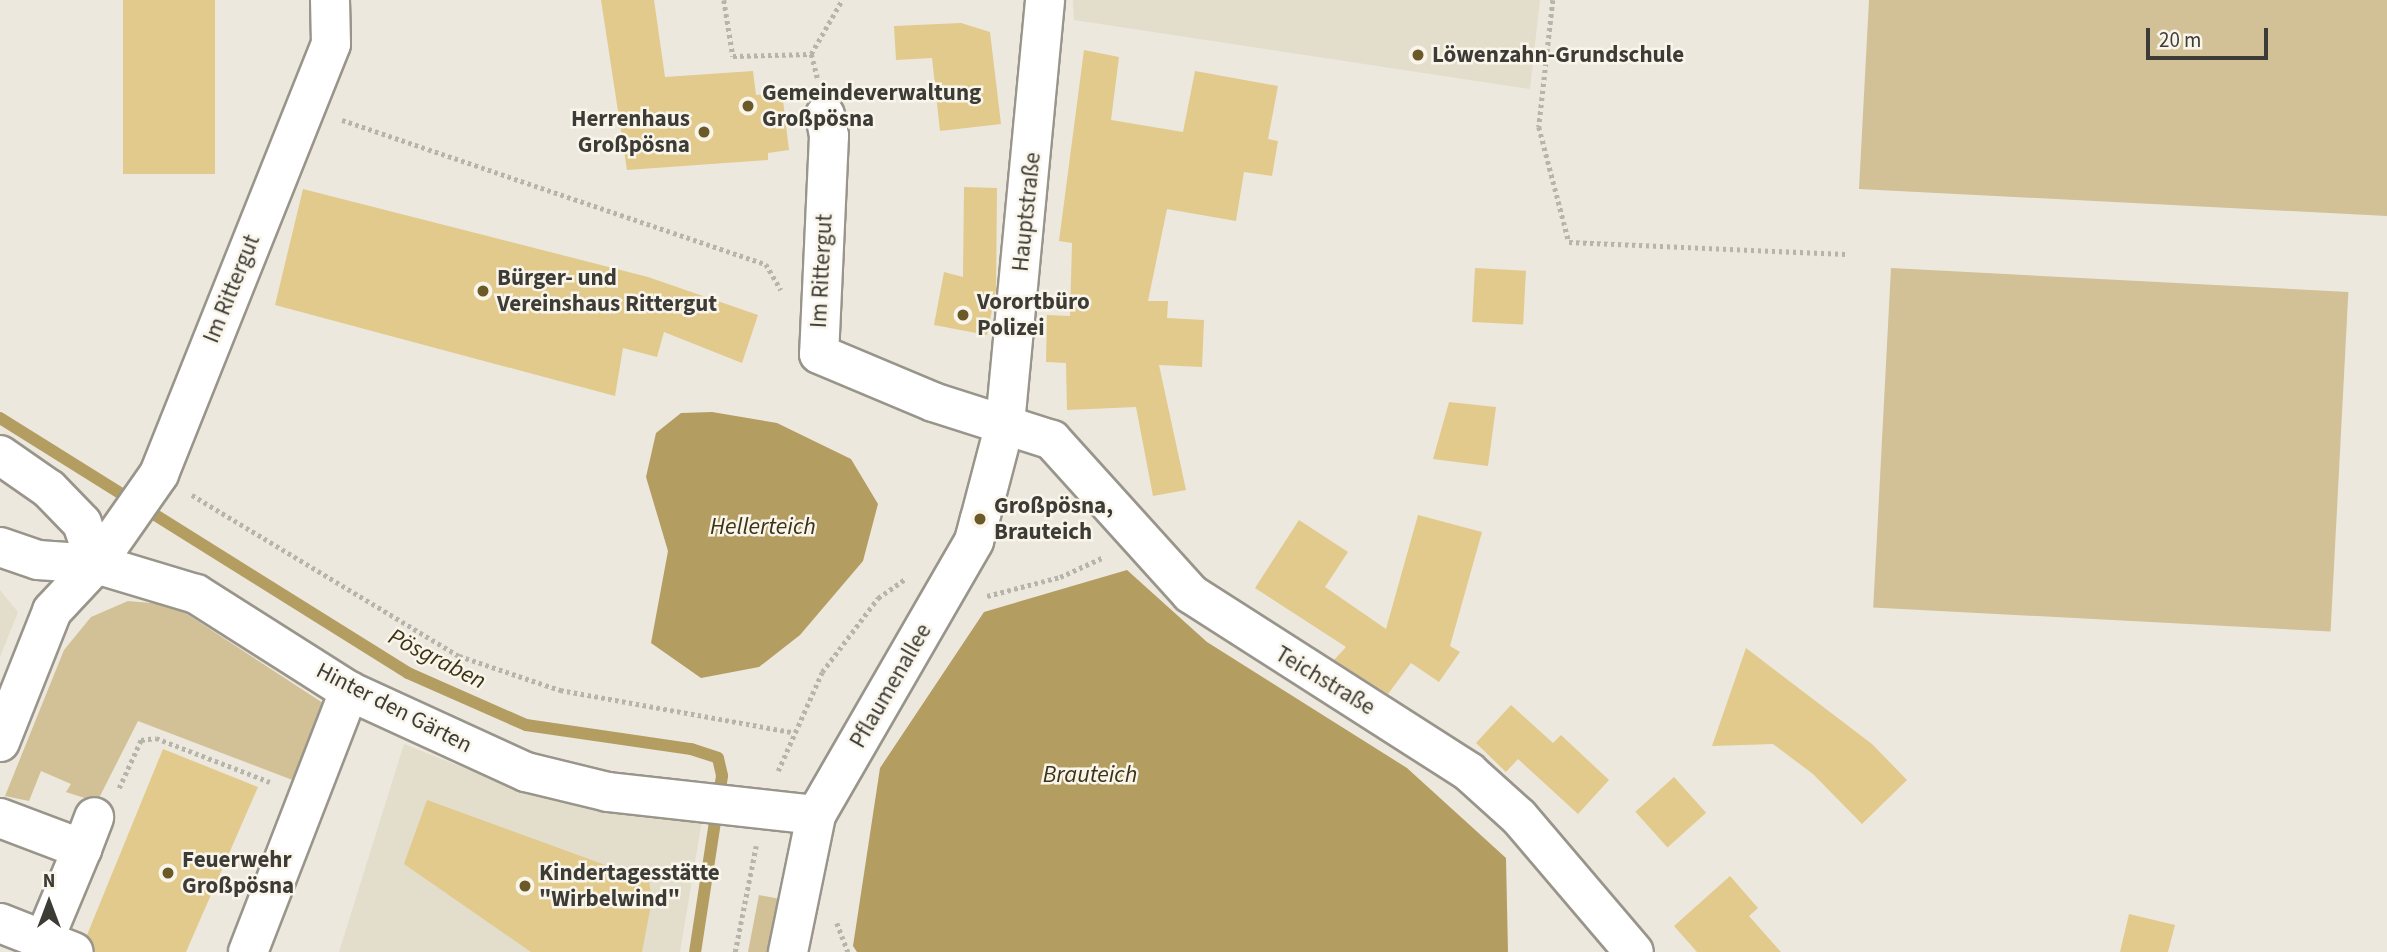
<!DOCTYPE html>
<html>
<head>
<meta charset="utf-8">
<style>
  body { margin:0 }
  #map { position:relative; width:2387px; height:952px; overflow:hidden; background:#ece8dd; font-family:"Source Sans 3",sans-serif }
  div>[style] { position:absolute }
  .built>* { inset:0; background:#e3ddcb }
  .green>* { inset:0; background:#d2c196; transform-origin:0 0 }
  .water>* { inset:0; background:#b49d61 }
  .stream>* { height:12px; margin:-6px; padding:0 6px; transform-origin:6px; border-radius:6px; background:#b49d61 }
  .building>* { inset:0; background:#e2ca8c; transform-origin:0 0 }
  .path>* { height:4.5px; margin-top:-2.25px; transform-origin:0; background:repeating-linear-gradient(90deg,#b7b4ab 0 3.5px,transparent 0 7px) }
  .roads { filter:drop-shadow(2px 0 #99958b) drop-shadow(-2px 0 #99958b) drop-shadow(0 2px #99958b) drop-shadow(0 -2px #99958b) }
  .minor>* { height:38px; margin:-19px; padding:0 19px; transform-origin:19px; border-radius:19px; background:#fff }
  .dots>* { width:19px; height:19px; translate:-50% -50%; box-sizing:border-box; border:4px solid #f9f5ea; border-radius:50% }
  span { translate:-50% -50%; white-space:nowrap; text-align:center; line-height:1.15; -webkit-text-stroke:5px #f9f5ea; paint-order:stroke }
  .poi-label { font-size:23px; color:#3c3b36; font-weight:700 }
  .left { translate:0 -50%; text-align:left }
  .right { translate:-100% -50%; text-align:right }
  .street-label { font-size:23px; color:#3c3b36 }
  .water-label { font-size:24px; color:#3c3215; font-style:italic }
  .north { position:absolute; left:14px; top:868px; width:70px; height:70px; -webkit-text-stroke:5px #f9f5ea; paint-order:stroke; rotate:0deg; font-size:19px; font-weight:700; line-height:28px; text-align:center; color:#3c3b36 }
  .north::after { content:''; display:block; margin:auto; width:24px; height:32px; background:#3c3b36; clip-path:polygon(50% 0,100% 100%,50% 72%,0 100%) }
  .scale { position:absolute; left:2146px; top:28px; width:122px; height:32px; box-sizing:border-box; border:4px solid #3c3b36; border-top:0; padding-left:9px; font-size:21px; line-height:24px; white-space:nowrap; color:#3c3b36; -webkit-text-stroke:5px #f9f5ea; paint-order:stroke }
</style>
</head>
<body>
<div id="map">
  <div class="built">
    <i style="clip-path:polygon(1073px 0,1540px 0,1530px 89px,1074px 20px)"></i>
    <i style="clip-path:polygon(0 590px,18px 612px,0 657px)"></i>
    <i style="clip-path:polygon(404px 744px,517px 789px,702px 820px,680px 952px,339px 952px)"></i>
  </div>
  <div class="green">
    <i style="clip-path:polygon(1869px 0,2387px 0,2387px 216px,1859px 189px)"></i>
    <i style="left:1891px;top:268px;width:458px;height:340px;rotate:3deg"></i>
    <i style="clip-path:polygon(128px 601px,173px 605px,326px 705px,295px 781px,138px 721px,97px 802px,66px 792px,71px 784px,41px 771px,29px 801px,5px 796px,64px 650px,91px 617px)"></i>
    <i style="clip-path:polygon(759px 895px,780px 899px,768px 952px,748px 952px)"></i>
  </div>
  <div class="water">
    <i style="clip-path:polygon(712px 412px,777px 423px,851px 459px,878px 504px,863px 561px,800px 635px,759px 667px,701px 678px,651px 643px,668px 551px,646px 477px,656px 433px,681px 413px)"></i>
    <i style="clip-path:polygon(1127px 570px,1207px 642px,1407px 768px,1506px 858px,1508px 952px,857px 952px,853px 946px,880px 768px,984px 612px)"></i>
  </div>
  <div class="stream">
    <i style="left:0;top:418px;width:481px;rotate:32deg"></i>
    <i style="left:408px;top:673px;width:129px;rotate:23.8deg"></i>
    <i style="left:526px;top:725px;width:167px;rotate:8.3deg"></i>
    <i style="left:691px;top:749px;width:28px;rotate:18deg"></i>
    <i style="left:718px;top:758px;width:18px;rotate:77deg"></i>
    <i style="left:722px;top:776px;width:178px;rotate:98.7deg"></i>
  </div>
  <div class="building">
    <i style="left:123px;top:0;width:92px;height:174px"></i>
    <i style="clip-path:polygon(601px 0,654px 0,665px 77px,753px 71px,756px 95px,782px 92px,789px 150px,768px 153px,768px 160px,627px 170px)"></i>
    <i style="clip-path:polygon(961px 23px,990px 32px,1001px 124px,940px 131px,932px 58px,896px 60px,894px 26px)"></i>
    <i style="clip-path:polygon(1084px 50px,1119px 57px,1111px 120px,1183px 132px,1195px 71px,1278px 86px,1268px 139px,1278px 141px,1272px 176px,1244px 172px,1236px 221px,1167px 209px,1148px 301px,1168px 301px,1167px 318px,1204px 320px,1202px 367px,1159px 365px,1186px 490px,1153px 496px,1136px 407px,1067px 410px,1066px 363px,1046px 362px,1047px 315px,1070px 316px,1072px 243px,1059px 241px)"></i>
    <i style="clip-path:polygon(964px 187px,997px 188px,996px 290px,987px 335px,934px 325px,944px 272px,963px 277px)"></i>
    <i style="clip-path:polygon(303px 189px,648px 277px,758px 315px,742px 363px,664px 332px,657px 357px,623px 348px,615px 396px,275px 305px)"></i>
    <i style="left:1475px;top:268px;width:51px;height:54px;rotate:3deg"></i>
    <i style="clip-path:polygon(1449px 402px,1496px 407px,1488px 466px,1433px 459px)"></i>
    <i style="clip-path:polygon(1418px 515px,1482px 532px,1450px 646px,1460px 652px,1439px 682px,1411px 663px,1388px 694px,1334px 660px,1346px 647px,1255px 588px,1299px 520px,1348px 552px,1325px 587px,1386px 629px)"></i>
    <i style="clip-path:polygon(1746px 648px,1872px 744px,1907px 780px,1862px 824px,1813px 774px,1773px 744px,1712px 746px)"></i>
    <i style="clip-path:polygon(1511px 705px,1553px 743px,1561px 735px,1609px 780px,1578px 814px,1518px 759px,1506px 772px,1476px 743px)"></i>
    <i style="clip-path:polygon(163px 749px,258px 787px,186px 952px,95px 952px,87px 935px)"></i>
    <i style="left:1674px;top:777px;width:48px;height:52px;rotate:48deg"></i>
    <i style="clip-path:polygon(427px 800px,649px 881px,652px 900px,642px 952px,531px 952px,404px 864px)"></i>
    <i style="clip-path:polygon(1730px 876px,1758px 908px,1749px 916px,1781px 952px,1697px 952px,1674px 926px)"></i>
    <i style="clip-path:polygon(2129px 914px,2175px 925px,2168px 952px,2120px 952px)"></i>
  </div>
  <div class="path">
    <i style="left:724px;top:0;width:57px;rotate:80.9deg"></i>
    <i style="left:733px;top:56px;width:78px;rotate:-1.5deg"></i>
    <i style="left:1553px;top:0;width:128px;rotate:96.3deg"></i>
    <i style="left:1539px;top:127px;width:119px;rotate:75.4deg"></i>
    <i style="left:1569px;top:242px;width:277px;rotate:2.5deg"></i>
    <i style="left:817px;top:78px;width:25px;rotate:-104deg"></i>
    <i style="left:811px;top:54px;width:62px;rotate:-60.1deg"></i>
    <i style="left:342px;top:120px;width:448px;rotate:18.8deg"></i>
    <i style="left:766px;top:264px;width:30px;rotate:60deg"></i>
    <i style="left:192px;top:495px;width:312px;rotate:31.1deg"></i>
    <i style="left:459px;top:656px;width:107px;rotate:18.6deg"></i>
    <i style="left:560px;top:690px;width:235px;rotate:10.3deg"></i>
    <i style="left:987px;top:596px;width:75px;rotate:-14.6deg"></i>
    <i style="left:1060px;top:577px;width:48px;rotate:-24.4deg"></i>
    <i style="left:778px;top:771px;width:108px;rotate:-66deg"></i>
    <i style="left:822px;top:672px;width:93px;rotate:-52.9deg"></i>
    <i style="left:878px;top:598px;width:32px;rotate:-35deg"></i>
    <i style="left:119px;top:788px;width:53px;rotate:-65.4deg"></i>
    <i style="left:141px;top:740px;width:15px;rotate:-8deg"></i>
    <i style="left:156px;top:738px;width:122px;rotate:21.1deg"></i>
    <i style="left:837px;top:923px;width:31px;rotate:69deg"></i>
    <i style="left:735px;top:952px;width:108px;rotate:-78.8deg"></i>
  </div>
  <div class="roads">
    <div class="minor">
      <i style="left:825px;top:115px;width:21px;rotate:79deg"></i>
      <i style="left:829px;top:136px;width:218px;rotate:92.6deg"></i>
      <i style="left:819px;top:354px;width:124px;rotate:22.8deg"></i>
      <i style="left:933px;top:402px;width:125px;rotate:17.7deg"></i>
      <i style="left:1052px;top:440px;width:207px;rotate:47.9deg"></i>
      <i style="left:1191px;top:594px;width:330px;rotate:32.6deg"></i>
      <i style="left:1469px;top:772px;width:67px;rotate:42deg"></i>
      <i style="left:1519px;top:817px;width:177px;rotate:49.6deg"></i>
      <i style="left:0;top:455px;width:60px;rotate:34.8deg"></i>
      <i style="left:49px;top:489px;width:47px;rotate:45.9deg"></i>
      <i style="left:82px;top:523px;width:43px;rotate:71.1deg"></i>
      <i style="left:0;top:547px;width:40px;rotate:18.9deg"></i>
      <i style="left:38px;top:560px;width:58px;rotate:3.9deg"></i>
      <i style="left:96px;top:564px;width:104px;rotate:16.7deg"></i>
      <i style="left:196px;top:594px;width:181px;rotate:32.4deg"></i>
      <i style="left:349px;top:691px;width:195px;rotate:24.6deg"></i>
      <i style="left:526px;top:772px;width:84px;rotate:13.7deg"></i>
      <i style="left:608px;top:792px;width:209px;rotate:6.3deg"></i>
      <i style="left:0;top:742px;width:141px;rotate:-68.3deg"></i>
      <i style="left:52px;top:611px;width:64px;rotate:-46.9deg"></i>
      <i style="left:96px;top:564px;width:110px;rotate:-55deg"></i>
      <i style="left:159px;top:474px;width:463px;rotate:-68.2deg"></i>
      <i style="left:331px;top:44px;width:44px;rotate:-91.3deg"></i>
      <i style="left:0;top:818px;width:88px;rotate:20.7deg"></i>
      <i style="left:82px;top:849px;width:99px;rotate:112.7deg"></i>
      <i style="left:82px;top:849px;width:34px;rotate:-69deg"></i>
      <i style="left:0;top:923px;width:79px;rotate:21.4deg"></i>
      <i style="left:248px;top:952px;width:280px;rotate:-68.8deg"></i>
      <i style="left:788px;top:952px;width:140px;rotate:-78.4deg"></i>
      <i style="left:816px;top:815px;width:316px;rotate:-60deg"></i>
      <i style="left:974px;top:541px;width:23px;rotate:-75deg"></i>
      <i style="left:980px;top:519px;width:98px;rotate:-75.3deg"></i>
      <i style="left:1005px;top:424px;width:426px;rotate:-84.6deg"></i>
    </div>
  </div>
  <div class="dots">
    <i style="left:1418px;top:55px;background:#6b5927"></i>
    <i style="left:748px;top:106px;background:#6b5927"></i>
    <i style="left:704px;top:132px;background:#6b5927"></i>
    <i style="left:483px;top:291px;background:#6b5927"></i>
    <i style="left:963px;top:315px;background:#6b5927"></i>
    <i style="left:980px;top:519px;background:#6b5927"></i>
    <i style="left:168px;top:873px;background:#6b5927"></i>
    <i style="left:525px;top:886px;background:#6b5927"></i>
  </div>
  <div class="poi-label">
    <span class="left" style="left:1432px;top:55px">Löwenzahn-Grundschule</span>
    <span class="left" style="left:762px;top:106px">Gemeindeverwaltung<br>Großpösna</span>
    <span class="right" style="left:690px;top:132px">Herrenhaus<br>Großpösna</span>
    <span class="left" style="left:497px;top:291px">Bürger- und<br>Vereinshaus Rittergut</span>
    <span class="left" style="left:977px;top:315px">Vorortbüro<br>Polizei</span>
    <span class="left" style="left:994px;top:519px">Großpösna,<br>Brauteich</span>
    <span class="left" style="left:182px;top:873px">Feuerwehr<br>Großpösna</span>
    <span class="left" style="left:539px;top:886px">Kindertagesstätte<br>"Wirbelwind"</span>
  </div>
  <div class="street-label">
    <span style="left:1027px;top:212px;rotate:-84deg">Hauptstraße</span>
    <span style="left:822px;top:271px;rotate:-87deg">Im Rittergut</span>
    <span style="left:232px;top:289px;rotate:-68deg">Im Rittergut</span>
    <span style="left:1325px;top:681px;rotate:31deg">Teichstraße</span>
    <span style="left:891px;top:686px;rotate:-60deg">Pflaumenallee</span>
    <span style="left:394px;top:708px;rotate:27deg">Hinter den Gärten</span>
  </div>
  <div class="water-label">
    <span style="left:763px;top:527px">Hellerteich</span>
    <span style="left:437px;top:659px;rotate:27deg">Pösgraben</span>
    <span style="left:1090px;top:775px">Brauteich</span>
  </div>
  <div class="north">N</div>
  <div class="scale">20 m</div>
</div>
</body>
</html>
